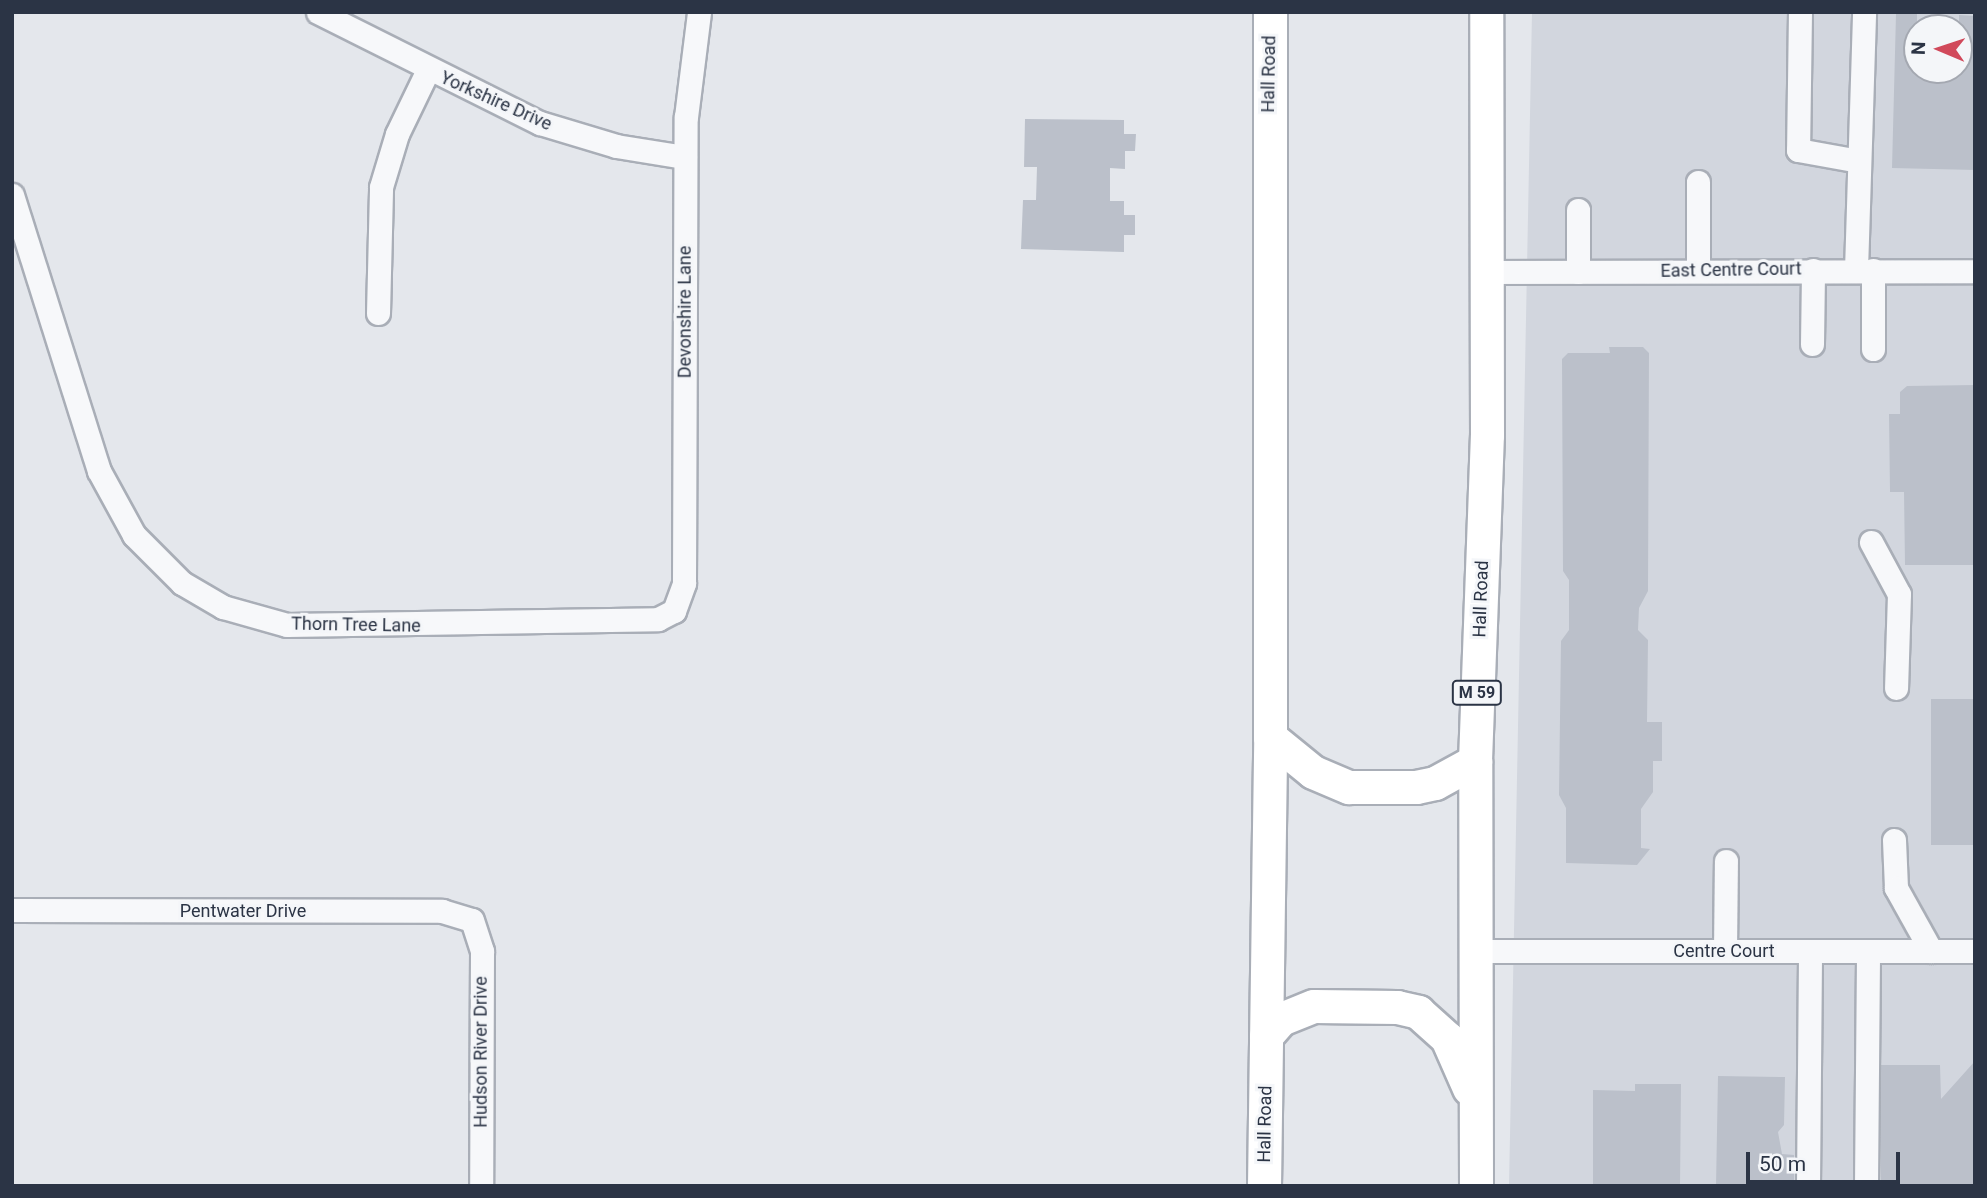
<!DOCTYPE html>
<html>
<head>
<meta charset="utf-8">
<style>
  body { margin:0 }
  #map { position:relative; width:1987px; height:1198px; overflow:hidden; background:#e4e7ec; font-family:Roboto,sans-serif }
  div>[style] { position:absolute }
  .built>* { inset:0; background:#d2d6de }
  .building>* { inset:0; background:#bbc0ca; transform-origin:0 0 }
  .roads { filter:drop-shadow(2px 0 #a9aeb7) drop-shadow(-2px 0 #a9aeb7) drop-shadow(0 2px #a9aeb7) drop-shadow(0 -2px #a9aeb7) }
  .minor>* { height:23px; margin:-11.5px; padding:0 11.5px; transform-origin:11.5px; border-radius:11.5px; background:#f7f8fa }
  .highway>* { height:33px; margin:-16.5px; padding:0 16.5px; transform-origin:16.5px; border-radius:16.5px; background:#fff }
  span { translate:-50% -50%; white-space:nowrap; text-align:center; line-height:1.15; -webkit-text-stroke:6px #f4f6f9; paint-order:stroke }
  .shield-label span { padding:2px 5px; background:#f4f6f9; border:2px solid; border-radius:5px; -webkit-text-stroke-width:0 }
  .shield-label { font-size:16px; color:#2b3445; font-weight:700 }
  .street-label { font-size:18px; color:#2b3445 }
  .frame { position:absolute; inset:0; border:14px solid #2b3445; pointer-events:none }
  .north { position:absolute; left:1903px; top:14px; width:70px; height:70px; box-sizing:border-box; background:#f4f6f9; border:2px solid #a4a8b1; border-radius:50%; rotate:272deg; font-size:19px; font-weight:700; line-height:28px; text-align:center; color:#2b3445 }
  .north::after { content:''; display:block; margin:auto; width:24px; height:32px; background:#d1495b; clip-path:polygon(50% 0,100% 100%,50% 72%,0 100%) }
  .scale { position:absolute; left:1746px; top:1152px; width:154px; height:32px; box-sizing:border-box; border:4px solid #2b3445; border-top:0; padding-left:9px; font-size:21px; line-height:24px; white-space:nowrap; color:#2b3445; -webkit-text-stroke:5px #f4f6f9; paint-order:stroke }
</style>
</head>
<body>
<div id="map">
  <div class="built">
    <i style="clip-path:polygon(evenodd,1532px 12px,1975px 12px,1975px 1186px,1509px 1186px,1532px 12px,1917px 28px,1959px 28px,1959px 70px,1917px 70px,1917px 28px)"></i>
  </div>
  <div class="building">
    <i style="clip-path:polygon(1896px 14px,1917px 14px,1917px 70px,1959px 70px,1959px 15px,1975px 16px,1975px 170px,1892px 168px)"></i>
    <i style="clip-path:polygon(1025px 119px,1124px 120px,1124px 134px,1136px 134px,1135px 151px,1125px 151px,1125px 169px,1110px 168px,1110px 201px,1124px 201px,1124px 215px,1135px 215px,1135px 235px,1124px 235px,1124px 252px,1021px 249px,1023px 200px,1036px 200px,1037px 167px,1024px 167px)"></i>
    <i style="clip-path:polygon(1609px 347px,1643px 347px,1649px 353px,1648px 591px,1639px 608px,1638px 630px,1648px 640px,1647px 722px,1662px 722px,1662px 761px,1653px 761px,1653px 792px,1641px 809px,1641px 848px,1650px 849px,1637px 865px,1566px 863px,1566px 808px,1559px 795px,1561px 641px,1569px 630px,1569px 580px,1563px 571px,1562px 359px,1568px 353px,1610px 353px)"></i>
    <i style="clip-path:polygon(1975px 385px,1975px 565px,1905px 565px,1904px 492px,1890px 492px,1889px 414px,1900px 414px,1900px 392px,1907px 386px)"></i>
    <i style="left:1931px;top:699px;width:44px;height:146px"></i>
    <i style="clip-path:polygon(1975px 1061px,1975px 1186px,1881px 1186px,1881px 1065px,1940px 1065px,1941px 1099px)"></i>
    <i style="clip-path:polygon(1718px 1076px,1785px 1077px,1784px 1125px,1778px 1132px,1782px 1154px,1794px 1155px,1794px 1186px,1716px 1186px)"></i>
    <i style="clip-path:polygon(1635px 1084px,1681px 1084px,1680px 1186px,1593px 1186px,1593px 1090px,1635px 1091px)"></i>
  </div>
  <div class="roads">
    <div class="minor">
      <i style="left:318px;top:12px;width:248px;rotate:26.6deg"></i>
      <i style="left:540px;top:123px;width:79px;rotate:16.8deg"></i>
      <i style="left:616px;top:146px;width:70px;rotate:9.1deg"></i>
      <i style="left:1800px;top:12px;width:138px;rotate:90.8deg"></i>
      <i style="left:1798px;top:150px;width:62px;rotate:10.2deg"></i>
      <i style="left:1698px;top:182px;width:89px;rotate:90deg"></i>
      <i style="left:12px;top:195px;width:289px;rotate:72.5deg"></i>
      <i style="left:99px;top:471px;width:73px;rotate:61.3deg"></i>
      <i style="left:134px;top:535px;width:68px;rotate:45deg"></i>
      <i style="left:182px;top:583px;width:48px;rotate:30.3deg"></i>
      <i style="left:223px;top:607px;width:66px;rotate:15.7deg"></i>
      <i style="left:287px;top:625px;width:371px;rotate:-0.9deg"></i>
      <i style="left:658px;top:619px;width:18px;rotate:-27deg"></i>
      <i style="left:674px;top:611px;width:30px;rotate:-70deg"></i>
      <i style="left:684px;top:583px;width:466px;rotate:-89.8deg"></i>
      <i style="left:686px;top:117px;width:106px;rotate:-82.9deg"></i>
      <i style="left:1856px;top:270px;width:258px;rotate:-88.2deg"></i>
      <i style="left:1487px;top:272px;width:488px;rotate:-0.1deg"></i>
      <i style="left:1578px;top:272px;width:62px;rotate:-90deg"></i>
      <i style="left:378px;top:313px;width:126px;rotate:-88.6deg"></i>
      <i style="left:381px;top:187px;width:55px;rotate:-73.2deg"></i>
      <i style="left:397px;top:134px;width:71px;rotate:-64.2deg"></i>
      <i style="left:1812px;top:344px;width:74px;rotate:-89.2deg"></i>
      <i style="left:1873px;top:349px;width:79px;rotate:-90deg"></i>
      <i style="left:1871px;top:542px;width:59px;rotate:61.7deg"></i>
      <i style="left:1899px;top:594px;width:94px;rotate:91.8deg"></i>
      <i style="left:1894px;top:840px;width:48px;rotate:87.6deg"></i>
      <i style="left:1896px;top:888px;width:72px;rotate:60.9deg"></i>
      <i style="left:12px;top:910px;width:430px;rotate:0.1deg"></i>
      <i style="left:442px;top:911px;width:31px;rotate:17deg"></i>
      <i style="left:472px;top:920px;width:33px;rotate:72deg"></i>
      <i style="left:482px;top:951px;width:235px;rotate:90.2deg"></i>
      <i style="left:1474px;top:951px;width:501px"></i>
      <i style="left:1725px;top:951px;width:90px;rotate:-89.4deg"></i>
      <i style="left:1808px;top:1186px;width:235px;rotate:-89.5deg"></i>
      <i style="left:1866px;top:1186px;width:235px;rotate:-89.5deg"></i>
    </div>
    <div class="highway">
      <i style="left:1270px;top:737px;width:55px;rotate:39.1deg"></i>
      <i style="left:1313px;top:772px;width:39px;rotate:23deg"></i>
      <i style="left:1349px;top:787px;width:67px"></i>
      <i style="left:1416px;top:787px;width:19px;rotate:-12deg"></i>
      <i style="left:1435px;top:783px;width:46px;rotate:-28.8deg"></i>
      <i style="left:1266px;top:1036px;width:23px;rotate:-49deg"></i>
      <i style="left:1281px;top:1019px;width:35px;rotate:-22deg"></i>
      <i style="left:1314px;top:1006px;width:83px;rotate:0.7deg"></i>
      <i style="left:1397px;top:1007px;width:22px;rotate:13deg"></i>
      <i style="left:1418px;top:1012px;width:39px;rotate:42deg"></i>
      <i style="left:1447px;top:1038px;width:55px;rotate:66.3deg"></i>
      <i style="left:1264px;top:1186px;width:449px;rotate:-89.2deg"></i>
      <i style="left:1270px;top:737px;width:725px;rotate:-90deg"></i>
      <i style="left:1476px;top:1186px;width:425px;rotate:-90.1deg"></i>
      <i style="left:1475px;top:761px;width:326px;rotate:-87.9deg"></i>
      <i style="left:1487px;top:435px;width:423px;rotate:-90.1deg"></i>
    </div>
  </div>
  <div class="shield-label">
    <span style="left:1477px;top:693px">M 59</span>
  </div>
  <div class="street-label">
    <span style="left:1269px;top:74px;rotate:-89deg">Hall Road</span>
    <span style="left:496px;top:101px;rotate:24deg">Yorkshire Drive</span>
    <span style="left:1731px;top:270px;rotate:-1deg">East Centre Court</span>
    <span style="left:685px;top:312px;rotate:-90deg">Devonshire Lane</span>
    <span style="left:1481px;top:599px;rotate:-88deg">Hall Road</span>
    <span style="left:356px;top:625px;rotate:1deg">Thorn Tree Lane</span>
    <span style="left:243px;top:911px">Pentwater Drive</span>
    <span style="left:1724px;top:951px">Centre Court</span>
    <span style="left:481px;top:1052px;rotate:-90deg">Hudson River Drive</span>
    <span style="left:1265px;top:1124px;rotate:-89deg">Hall Road</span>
  </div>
  <div class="frame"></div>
  <div class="north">N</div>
  <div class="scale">50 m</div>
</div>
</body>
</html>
